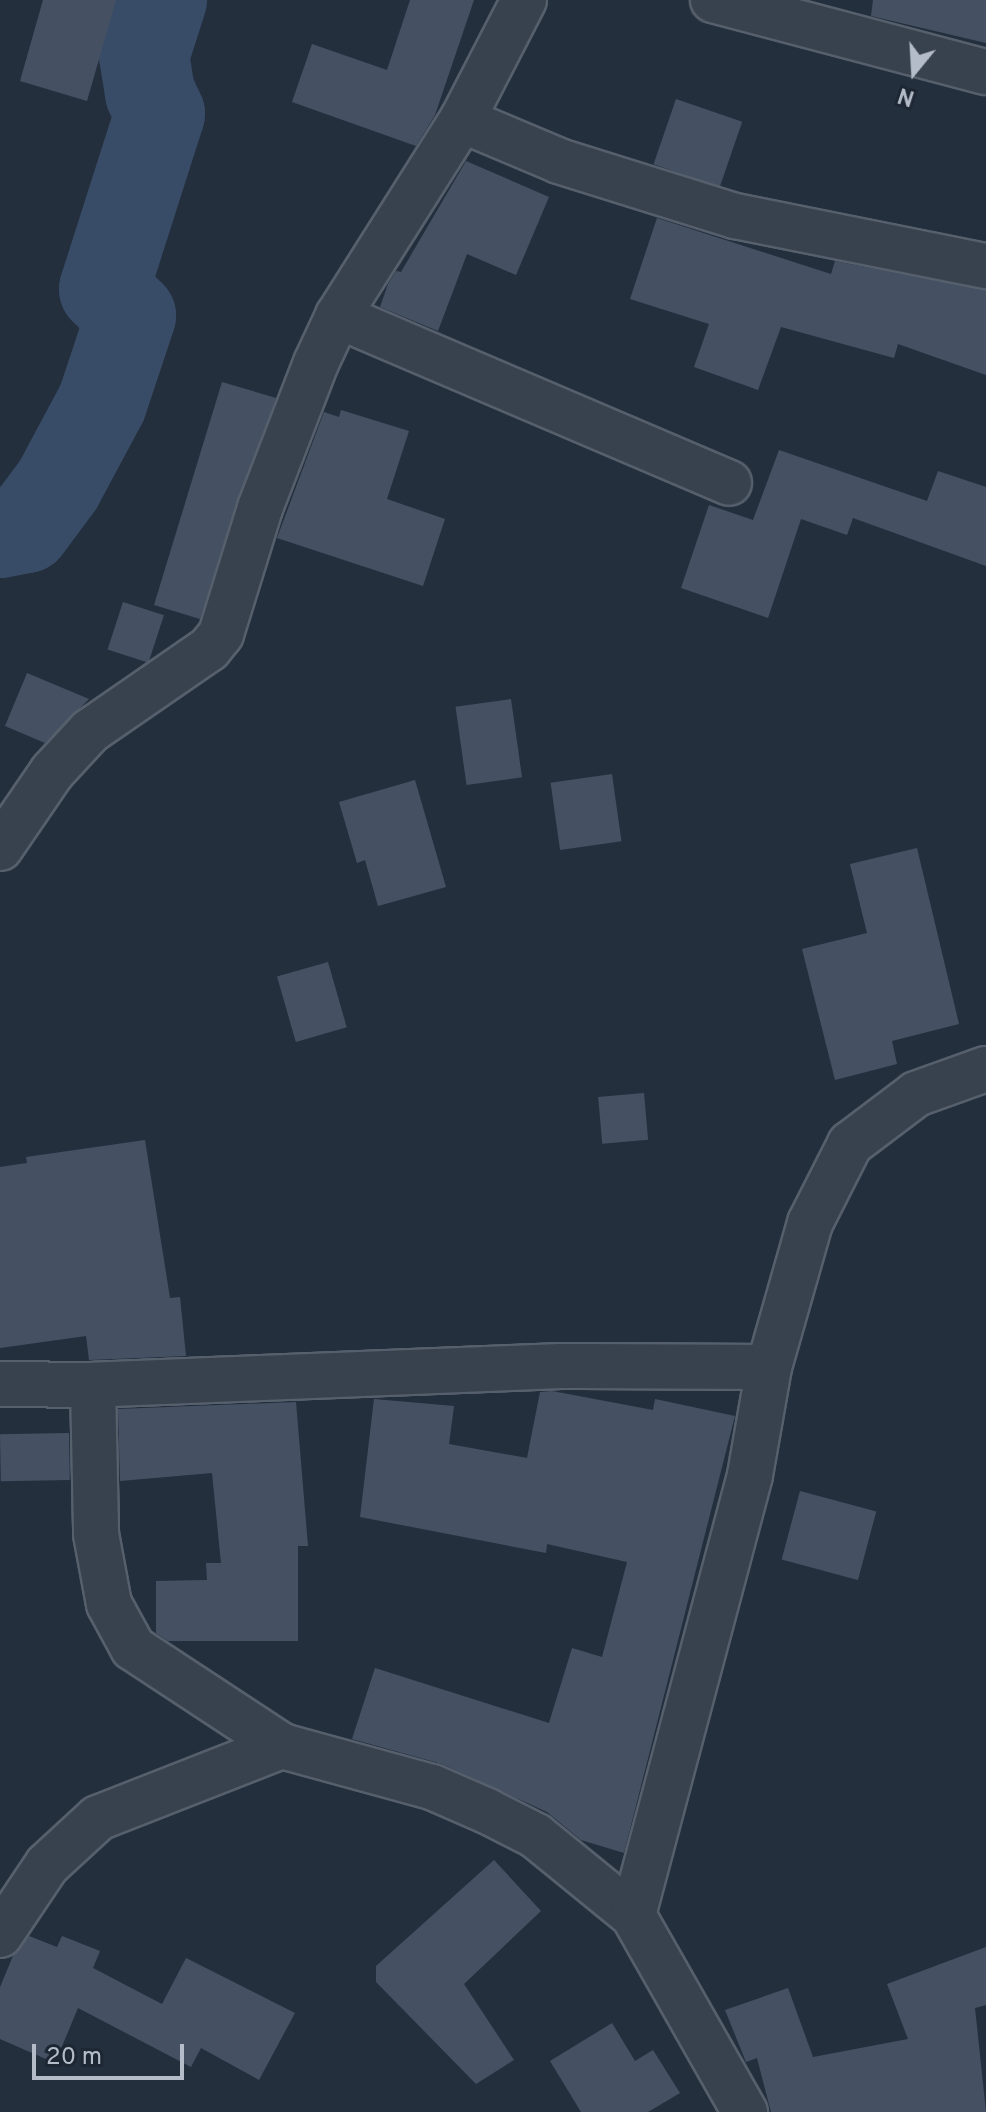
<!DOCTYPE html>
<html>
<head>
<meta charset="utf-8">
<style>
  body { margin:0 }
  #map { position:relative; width:986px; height:2112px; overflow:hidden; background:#242f3e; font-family:Overpass,sans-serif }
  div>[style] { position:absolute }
  .river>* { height:90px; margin:-45px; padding:0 45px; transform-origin:45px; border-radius:45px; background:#394c67 }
  .building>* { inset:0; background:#455162; transform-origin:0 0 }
  .roads { filter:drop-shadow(2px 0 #565f6c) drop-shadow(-2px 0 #565f6c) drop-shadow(0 2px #565f6c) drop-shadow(0 -2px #565f6c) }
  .street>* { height:44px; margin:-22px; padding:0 22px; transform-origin:22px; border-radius:22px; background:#38414e }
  span { translate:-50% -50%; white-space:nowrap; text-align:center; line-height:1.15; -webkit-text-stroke:6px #1d2633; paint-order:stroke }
  .north { position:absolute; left:874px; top:32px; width:80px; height:80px; -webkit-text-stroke:6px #1d2633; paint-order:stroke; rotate:198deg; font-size:22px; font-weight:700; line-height:32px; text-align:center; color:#b4bcc9 }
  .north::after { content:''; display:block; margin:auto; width:28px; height:36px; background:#b4bcc9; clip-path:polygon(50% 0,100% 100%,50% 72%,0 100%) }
  .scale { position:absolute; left:32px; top:2044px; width:152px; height:36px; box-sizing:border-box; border:4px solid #b4bcc9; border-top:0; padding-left:10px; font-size:24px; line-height:28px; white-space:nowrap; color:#b4bcc9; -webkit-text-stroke:6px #1d2633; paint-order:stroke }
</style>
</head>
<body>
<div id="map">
  <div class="river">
    <i style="left:0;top:533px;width:26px;rotate:-11deg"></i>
    <i style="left:26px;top:528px;width:54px;rotate:-53.3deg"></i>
    <i style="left:58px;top:485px;width:93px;rotate:-61.8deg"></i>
    <i style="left:102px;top:403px;width:92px;rotate:-71.6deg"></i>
    <i style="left:131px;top:316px;width:38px;rotate:-135deg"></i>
    <i style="left:104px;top:289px;width:184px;rotate:-72.3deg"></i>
    <i style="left:160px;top:114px;width:23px;rotate:-115deg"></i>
    <i style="left:150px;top:93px;width:37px;rotate:-99deg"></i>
    <i style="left:144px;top:56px;width:59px;rotate:-72.2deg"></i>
  </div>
  <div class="building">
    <i style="clip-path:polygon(43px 0,116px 0,87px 101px,20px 81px)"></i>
    <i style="clip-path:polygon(410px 0,474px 0,435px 115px,416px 146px,292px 102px,312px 44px,387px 70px)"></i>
    <i style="clip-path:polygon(873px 0,986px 0,986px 43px,871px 16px)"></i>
    <i style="left:676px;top:99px;width:70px;height:69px;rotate:19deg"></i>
    <i style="clip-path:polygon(466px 161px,549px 197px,516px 275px,467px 254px,438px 331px,380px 307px,388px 284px,396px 271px,401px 272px)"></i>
    <i style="clip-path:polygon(657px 218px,831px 274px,835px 261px,986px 290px,986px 375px,898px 344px,894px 358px,781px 327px,758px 390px,694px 367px,709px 324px,630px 299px)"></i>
    <i style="clip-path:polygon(222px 382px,276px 398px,200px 619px,154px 605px)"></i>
    <i style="clip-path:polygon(341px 410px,409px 431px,387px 499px,445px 519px,423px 586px,277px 538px,324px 412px,339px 417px)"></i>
    <i style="clip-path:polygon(779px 450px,927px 501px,938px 471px,986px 487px,986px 566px,853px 518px,847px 535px,801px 519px,768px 618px,681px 588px,709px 505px,753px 520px)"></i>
    <i style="left:123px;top:602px;width:43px;height:50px;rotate:18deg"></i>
    <i style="clip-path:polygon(27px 673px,89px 699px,45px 743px,5px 726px)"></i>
    <i style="left:511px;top:699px;width:79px;height:56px;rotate:82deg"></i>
    <i style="left:612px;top:774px;width:68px;height:62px;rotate:82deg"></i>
    <i style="clip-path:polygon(415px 780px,446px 887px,378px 906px,365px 860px,357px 863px,339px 802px)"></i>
    <i style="clip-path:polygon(917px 848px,959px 1024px,892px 1041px,897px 1064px,835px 1080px,802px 949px,867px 933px,850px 864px)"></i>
    <i style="left:328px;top:962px;width:68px;height:53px;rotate:74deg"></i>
    <i style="left:644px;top:1093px;width:47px;height:46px;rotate:85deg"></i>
    <i style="clip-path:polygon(145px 1140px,170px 1298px,180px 1297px,186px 1356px,89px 1360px,86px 1336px,0 1348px,0 1167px,27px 1163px,26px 1157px)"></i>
    <i style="clip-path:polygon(552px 1391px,653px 1410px,655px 1399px,735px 1416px,624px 1853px,581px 1840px,547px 1812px,442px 1764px,352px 1739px,375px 1668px,549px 1723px,572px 1648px,602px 1657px,627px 1562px,547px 1544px,546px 1553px,360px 1517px,374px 1399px,454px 1406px,449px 1444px,527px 1458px,540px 1392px)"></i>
    <i style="clip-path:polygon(296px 1402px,308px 1546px,298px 1546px,298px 1641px,168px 1641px,156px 1633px,156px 1581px,207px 1580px,206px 1563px,221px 1563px,212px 1473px,120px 1481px,118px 1409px)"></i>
    <i style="left:69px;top:1433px;width:47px;height:69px;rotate:89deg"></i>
    <i style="left:800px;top:1491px;width:79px;height:71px;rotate:15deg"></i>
    <i style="clip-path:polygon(494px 1860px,541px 1911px,464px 1984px,514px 2060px,476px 2084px,376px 1982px,376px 1966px)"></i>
    <i style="clip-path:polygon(29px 1936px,57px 1947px,62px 1936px,100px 1951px,93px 1968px,162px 2004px,186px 1958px,295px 2013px,259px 2080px,201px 2048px,191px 2067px,78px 2008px,55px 2063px,0 2039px,0 1987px,13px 1956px)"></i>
    <i style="clip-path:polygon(986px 1947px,986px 2005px,975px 2008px,986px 2112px,771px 2112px,757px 2058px,746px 2062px,725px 2010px,788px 1988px,813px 2057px,908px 2039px,887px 1984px)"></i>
    <i style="clip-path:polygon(612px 2023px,635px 2061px,653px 2050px,680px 2093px,648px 2112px,581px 2112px,550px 2061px)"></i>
  </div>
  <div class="roads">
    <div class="street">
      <i style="left:524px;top:0;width:135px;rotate:117.3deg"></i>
      <i style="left:462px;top:120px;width:105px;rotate:22.9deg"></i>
      <i style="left:559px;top:161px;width:184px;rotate:17.4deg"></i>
      <i style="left:735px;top:216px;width:256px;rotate:11.3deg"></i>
      <i style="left:713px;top:0;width:282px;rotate:14.8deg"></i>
      <i style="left:338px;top:316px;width:425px;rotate:23.1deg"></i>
      <i style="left:0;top:848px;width:92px;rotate:-55.6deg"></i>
      <i style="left:52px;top:772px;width:56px;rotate:-47.2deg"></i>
      <i style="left:90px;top:731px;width:145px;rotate:-34.6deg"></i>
      <i style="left:209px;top:649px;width:19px;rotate:-51deg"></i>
      <i style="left:221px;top:634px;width:132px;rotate:-72.8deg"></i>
      <i style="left:260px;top:508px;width:155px;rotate:-68.9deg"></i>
      <i style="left:316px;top:363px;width:52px;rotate:-64.9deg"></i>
      <i style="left:338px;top:316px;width:232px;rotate:-57.7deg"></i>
      <i style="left:769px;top:1367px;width:208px;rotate:-179.7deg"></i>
      <i style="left:561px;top:1366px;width:468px;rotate:177.7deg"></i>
      <i style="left:93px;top:1385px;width:149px;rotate:88.8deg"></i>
      <i style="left:96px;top:1534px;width:71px;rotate:79.5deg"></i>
      <i style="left:109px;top:1604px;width:50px;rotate:61.4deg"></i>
      <i style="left:133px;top:1648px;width:178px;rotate:33.3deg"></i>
      <i style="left:282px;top:1746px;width:156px;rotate:15.3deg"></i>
      <i style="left:432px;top:1787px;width:60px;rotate:23.6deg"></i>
      <i style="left:487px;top:1811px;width:55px;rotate:27deg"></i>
      <i style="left:536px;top:1836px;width:125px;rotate:39.2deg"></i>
      <i style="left:633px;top:1915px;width:455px;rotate:-75.1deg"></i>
      <i style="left:750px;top:1475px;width:110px;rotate:-80deg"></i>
      <i style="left:769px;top:1367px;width:150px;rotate:-74.1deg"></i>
      <i style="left:810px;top:1223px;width:89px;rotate:-63.1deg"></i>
      <i style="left:850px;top:1144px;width:83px;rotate:-37.1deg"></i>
      <i style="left:916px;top:1094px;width:74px;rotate:-19.7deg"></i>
      <i style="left:0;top:1384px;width:93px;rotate:0.6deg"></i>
      <i style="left:633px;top:1915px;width:227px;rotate:60.4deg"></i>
      <i style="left:0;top:1935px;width:84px;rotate:-56.1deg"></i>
      <i style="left:47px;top:1865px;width:69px;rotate:-42.7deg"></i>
      <i style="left:98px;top:1818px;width:198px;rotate:-21.4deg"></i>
    </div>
  </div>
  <div class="north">N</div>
  <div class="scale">20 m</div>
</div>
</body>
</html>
